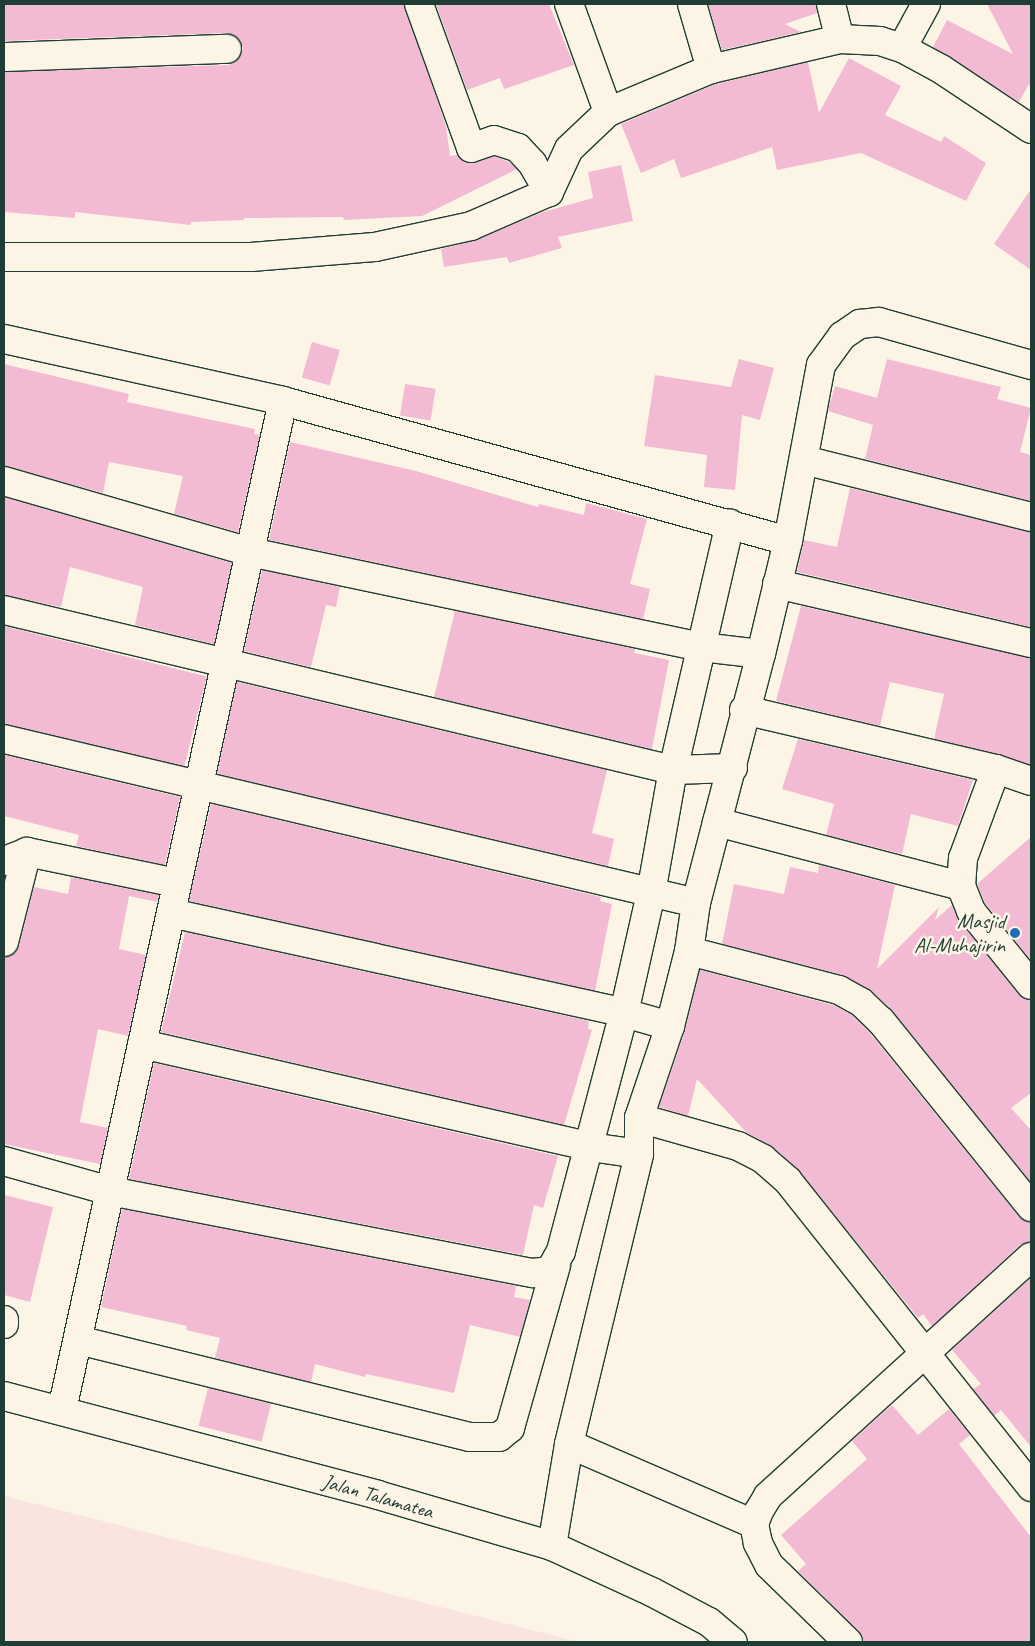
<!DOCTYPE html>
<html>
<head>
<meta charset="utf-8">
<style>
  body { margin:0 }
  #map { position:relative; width:1035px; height:1646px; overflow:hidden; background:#fcf5e5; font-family:Caveat,sans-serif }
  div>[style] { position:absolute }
  .built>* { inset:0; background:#f9e4e0 }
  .building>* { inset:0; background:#f2bbd3; transform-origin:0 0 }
  .roads { filter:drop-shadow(1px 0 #1f3d34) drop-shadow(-1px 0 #1f3d34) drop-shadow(0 1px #1f3d34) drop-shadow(0 -1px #1f3d34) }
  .minor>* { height:28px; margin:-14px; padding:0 14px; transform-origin:14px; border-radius:14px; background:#fcf5e5 }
  .dots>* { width:14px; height:14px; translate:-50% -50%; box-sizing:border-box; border:2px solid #fcf5e5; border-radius:50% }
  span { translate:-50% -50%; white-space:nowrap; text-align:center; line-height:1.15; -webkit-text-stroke:5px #fcf5e5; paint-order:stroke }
  .poi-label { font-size:21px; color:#1f3d34 }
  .right { translate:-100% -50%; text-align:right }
  .street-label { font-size:21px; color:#1f3d34 }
  .frame { position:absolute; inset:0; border:5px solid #1f3d34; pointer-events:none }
</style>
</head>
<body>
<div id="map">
  <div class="built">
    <i style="clip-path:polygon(4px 1496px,579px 1642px,4px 1642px)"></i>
  </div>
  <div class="building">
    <i style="clip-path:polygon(4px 4px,404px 4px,446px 126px,450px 156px,457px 155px,469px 163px,494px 156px,509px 162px,517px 169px,422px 216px,344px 220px,343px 217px,244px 218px,244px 220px,191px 222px,191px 225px,75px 212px,75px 218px,4px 212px,4px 72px,228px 65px,236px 62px,243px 49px,240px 40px,226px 33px,4px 41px)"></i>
    <i style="clip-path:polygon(436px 4px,549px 4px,574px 65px,504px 89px,500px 78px,467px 90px)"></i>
    <i style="clip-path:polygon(708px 4px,816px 4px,817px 13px,785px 24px,801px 32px,722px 50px)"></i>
    <i style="clip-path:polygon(987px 4px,1031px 4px,1031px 88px,1029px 84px,1019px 102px,933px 47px,947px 20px,1013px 54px)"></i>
    <i style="clip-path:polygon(849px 58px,901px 86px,885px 115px,941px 142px,944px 136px,986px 163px,966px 201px,861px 153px,777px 170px,772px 147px,681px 178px,674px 159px,641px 173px,621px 124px,716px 84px,808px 62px,819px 113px)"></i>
    <i style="clip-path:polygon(621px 165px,633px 221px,558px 237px,562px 248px,509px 263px,507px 257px,444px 267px,441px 249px,477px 240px,543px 212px,593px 198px,588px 172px)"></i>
    <i style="clip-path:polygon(1031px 189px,1031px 270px,994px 244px)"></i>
    <i style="left:312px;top:342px;width:29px;height:37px;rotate:16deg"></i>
    <i style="clip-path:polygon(739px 359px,774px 368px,760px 420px,742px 415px,735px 490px,704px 487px,707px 455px,644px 446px,655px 375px,731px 387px)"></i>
    <i style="clip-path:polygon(887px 359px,1001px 387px,997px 399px,1031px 408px,1020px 452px,1031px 455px,1031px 501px,865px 459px,873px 425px,828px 411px,830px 403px,835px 386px,877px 398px)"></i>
    <i style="clip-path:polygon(4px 364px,129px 394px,127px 402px,255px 429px,254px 434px,260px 435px,238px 532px,174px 514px,183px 476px,109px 462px,103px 493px,4px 466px)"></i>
    <i style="left:405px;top:384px;width:31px;height:32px;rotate:9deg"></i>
    <i style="clip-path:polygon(290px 442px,416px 471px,538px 507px,539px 504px,584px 515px,586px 503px,647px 519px,630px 584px,650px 589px,643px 619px,269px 540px)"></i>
    <i style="clip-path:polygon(850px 488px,1031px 532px,1031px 627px,797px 572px,804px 540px,837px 547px)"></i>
    <i style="clip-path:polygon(4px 497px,232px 563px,214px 644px,135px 625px,143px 587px,70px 567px,61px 607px,4px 595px)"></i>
    <i style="clip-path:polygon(262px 570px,340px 587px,336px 607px,326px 605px,311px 667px,244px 651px)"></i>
    <i style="clip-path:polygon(801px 606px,1031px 658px,1031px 765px,934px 739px,944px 694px,890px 682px,880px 726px,776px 701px)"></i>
    <i style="clip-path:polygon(455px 611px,635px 649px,634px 653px,669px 660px,652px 749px,434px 697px)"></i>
    <i style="left:4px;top:626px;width:209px;height:98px;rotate:14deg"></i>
    <i style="clip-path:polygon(237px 682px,607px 770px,592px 833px,614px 839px,608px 866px,217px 774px)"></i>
    <i style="clip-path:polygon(798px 739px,973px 780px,958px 826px,911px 814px,902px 854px,826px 835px,834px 804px,782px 789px)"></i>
    <i style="clip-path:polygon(4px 755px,180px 797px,165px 865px,76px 846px,79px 835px,4px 816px)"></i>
    <i style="clip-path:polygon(211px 804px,601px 897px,600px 901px,612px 904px,595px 991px,189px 901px)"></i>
    <i style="clip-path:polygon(1031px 837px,1031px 960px,985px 903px,977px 884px)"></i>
    <i style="clip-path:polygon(819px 865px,895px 885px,877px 969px,939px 907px,935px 920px,952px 905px,959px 921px,1019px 995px,1031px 1000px,1031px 1093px,1011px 1108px,1031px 1130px,1031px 1182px,893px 1011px,872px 991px,843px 975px,722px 944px,734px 884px,784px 894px,790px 867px,818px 873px)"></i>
    <i style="clip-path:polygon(71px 877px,159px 895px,157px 902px,129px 896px,119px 949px,146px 955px,128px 1036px,98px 1029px,80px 1122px,108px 1128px,100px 1164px,4px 1144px,4px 957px,15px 953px,19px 946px,34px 887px,68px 894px)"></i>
    <i style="clip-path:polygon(185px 932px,589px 1021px,588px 1029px,592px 1030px,564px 1125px,161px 1032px)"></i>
    <i style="clip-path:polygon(700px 970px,833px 1005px,852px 1015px,869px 1032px,1019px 1217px,1031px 1222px,1031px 1242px,1020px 1245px,932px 1326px,923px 1314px,918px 1318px,798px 1169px,773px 1147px,746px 1132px,697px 1079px,688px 1116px,659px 1107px,685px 1031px)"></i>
    <i style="clip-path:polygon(154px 1063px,558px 1156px,543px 1208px,534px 1205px,523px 1255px,129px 1179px)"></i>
    <i style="clip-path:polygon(4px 1195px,53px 1207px,30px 1302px,4px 1295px)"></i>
    <i style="clip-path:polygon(122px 1209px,516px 1286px,514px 1297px,530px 1300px,520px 1337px,470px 1325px,454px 1393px,366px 1374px,365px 1377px,315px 1364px,311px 1382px,215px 1358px,220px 1338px,186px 1330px,187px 1326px,101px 1307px)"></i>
    <i style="clip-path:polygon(1031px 1278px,1031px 1447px,1001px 1410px,994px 1416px,973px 1389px,981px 1384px,952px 1350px)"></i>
    <i style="left:208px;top:1388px;width:65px;height:39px;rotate:14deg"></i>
    <i style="clip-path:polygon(892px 1405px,918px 1435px,949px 1409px,970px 1435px,959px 1444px,1031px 1537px,1031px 1642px,863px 1642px,859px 1631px,798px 1571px,806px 1564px,781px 1535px,867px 1459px,852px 1441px)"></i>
  </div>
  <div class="roads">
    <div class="minor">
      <i style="left:419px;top:4px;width:153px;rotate:70.1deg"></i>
      <i style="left:471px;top:148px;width:24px;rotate:-19deg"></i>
      <i style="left:494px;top:140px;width:25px;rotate:18deg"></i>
      <i style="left:518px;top:148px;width:21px;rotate:47deg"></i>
      <i style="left:532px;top:163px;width:34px;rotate:60deg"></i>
      <i style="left:569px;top:4px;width:115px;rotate:70.1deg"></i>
      <i style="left:692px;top:4px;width:68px;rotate:73.7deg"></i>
      <i style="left:831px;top:4px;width:36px;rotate:76deg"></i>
      <i style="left:902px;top:48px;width:50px;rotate:-61.4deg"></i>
      <i style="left:4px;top:57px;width:223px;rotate:-2.1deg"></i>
      <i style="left:4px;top:257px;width:247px"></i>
      <i style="left:251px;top:257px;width:124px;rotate:-4.6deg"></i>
      <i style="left:375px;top:247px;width:98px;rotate:-12.3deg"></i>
      <i style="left:471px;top:226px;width:85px;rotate:-23.6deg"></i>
      <i style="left:549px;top:192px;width:47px;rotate:-65.1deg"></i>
      <i style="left:569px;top:149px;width:54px;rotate:-43.5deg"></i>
      <i style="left:608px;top:112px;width:112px;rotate:-22.7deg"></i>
      <i style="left:711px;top:69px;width:132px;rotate:-13.1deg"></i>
      <i style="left:840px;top:39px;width:40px;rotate:2.9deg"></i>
      <i style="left:880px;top:41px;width:23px;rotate:18deg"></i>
      <i style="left:902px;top:48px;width:44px;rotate:28.3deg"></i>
      <i style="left:941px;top:69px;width:108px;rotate:33.7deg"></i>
      <i style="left:4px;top:339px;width:286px;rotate:12.5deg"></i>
      <i style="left:283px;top:401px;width:524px;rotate:15.49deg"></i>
      <i style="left:804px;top:460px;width:234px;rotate:14.1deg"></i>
      <i style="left:4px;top:481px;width:256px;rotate:16.1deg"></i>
      <i style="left:250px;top:552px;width:461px;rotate:11.9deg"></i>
      <i style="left:701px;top:647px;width:60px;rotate:6.7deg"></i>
      <i style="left:777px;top:584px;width:261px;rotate:13.1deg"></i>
      <i style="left:4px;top:610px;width:688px;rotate:13.45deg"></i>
      <i style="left:673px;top:770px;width:60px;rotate:-1.9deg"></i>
      <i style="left:744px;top:710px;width:259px;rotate:13.2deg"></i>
      <i style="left:996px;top:769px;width:37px;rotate:19deg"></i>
      <i style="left:4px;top:739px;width:711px;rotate:13.33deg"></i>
      <i style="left:996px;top:769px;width:95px;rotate:110.3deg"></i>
      <i style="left:963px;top:858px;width:28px;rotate:94deg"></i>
      <i style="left:961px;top:886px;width:27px;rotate:68deg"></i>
      <i style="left:971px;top:911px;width:95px;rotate:51deg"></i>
      <i style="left:717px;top:822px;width:252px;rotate:14.7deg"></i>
      <i style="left:4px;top:861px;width:25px;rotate:-21deg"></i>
      <i style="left:27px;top:852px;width:153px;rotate:11.7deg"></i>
      <i style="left:171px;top:913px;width:464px;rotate:12.4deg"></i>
      <i style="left:624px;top:1013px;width:48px;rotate:15.8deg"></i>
      <i style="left:4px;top:942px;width:93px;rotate:-75.7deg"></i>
      <i style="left:689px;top:951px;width:155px;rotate:14.6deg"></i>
      <i style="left:839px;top:990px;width:25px;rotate:29deg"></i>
      <i style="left:861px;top:1002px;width:28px;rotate:44deg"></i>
      <i style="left:881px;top:1021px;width:239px;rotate:51.1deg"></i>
      <i style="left:142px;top:1044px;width:460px;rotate:12.9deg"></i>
      <i style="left:590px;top:1147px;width:49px;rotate:8.1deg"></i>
      <i style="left:639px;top:1118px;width:103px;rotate:15.8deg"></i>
      <i style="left:738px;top:1146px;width:28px;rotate:27deg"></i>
      <i style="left:763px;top:1159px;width:33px;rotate:41deg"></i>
      <i style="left:788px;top:1181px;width:391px;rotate:51.5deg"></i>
      <i style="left:4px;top:1161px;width:110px;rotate:15.8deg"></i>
      <i style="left:110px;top:1191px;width:431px;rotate:11deg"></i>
      <i style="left:533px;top:1273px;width:17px;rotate:-7deg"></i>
      <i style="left:550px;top:1271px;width:23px;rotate:-61deg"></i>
      <i style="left:561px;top:1251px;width:246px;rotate:-75.2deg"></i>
      <i style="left:624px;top:1013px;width:123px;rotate:-77.3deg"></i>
      <i style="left:651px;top:893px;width:125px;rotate:-79.9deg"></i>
      <i style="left:673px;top:770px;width:253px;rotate:-77deg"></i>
      <i style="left:4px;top:1320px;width:4px;rotate:90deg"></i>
      <i style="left:78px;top:1340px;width:404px;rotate:13.9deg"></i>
      <i style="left:470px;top:1437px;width:29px"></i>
      <i style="left:499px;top:1437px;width:14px;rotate:-39deg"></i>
      <i style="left:510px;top:1428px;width:169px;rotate:-74.2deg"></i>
      <i style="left:4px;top:1396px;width:387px;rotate:14.8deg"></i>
      <i style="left:378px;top:1495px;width:181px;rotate:16.3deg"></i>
      <i style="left:552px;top:1546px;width:110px;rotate:24.7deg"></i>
      <i style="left:652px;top:1592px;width:64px;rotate:27.8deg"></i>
      <i style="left:709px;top:1622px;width:31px;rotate:40deg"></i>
      <i style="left:62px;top:1410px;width:1033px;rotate:-77.65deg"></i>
      <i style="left:569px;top:1444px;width:202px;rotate:23.4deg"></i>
      <i style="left:552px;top:1546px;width:103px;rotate:-80.5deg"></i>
      <i style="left:569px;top:1444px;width:298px;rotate:-76.4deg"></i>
      <i style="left:639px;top:1154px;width:36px;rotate:-90deg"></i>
      <i style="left:639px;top:1118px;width:97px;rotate:-71.4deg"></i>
      <i style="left:670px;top:1026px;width:77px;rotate:-75.8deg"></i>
      <i style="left:689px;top:951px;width:49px;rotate:-81.7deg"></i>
      <i style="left:696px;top:903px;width:257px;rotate:-75.4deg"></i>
      <i style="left:761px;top:654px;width:116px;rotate:-76.6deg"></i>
      <i style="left:788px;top:541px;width:179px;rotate:-79.4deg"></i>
      <i style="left:821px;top:365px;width:36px;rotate:-54deg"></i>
      <i style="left:842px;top:336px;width:22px;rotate:-34deg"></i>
      <i style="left:860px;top:324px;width:19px;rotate:-6deg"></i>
      <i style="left:879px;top:322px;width:158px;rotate:15.8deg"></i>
      <i style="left:848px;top:1642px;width:110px;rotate:-135.7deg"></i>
      <i style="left:769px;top:1565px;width:25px;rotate:-117deg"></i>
      <i style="left:758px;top:1543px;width:19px;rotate:-102deg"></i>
      <i style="left:754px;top:1524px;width:14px;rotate:-69deg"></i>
      <i style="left:759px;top:1511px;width:17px;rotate:-59deg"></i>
      <i style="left:768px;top:1496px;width:355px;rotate:-42.3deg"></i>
    </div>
  </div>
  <div class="dots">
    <i style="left:1015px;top:933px;background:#1f6fb2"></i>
  </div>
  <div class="poi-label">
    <span class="right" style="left:1005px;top:933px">Masjid<br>Al-Muhajirin</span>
  </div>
  <div class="street-label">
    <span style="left:378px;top:1496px;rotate:16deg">Jalan Talamatea</span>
  </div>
  <div class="frame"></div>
</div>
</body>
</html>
